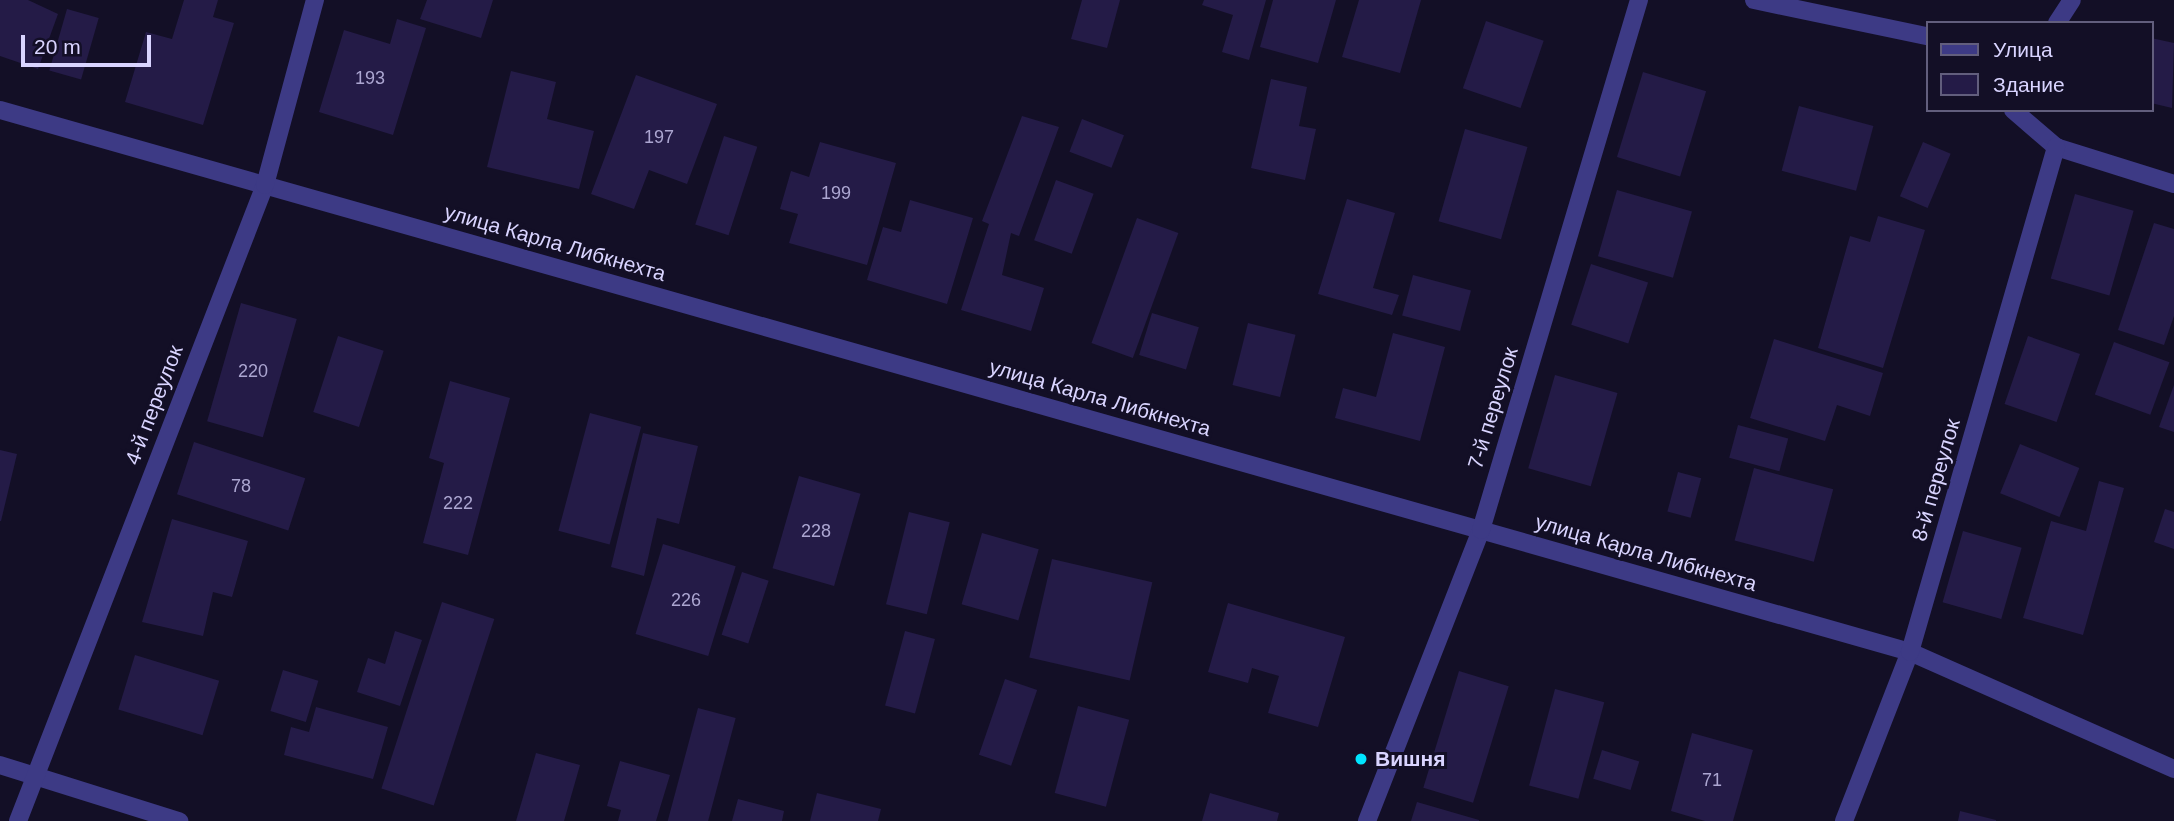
<!DOCTYPE html>
<html>
<head>
<meta charset="utf-8">
<style>
  body { margin:0 }
  #map { position:relative; width:2174px; height:821px; overflow:hidden; background:#130f26; font-family:Helvetica,sans-serif }
  div>[style] { position:absolute }
  .building>* { inset:0; background:#241b47; transform-origin:0 0 }
  .lane>* { height:18px; margin:-9px; padding:0 9px; transform-origin:9px; border-radius:9px; background:#3d3a85 }
  .street>* { height:18px; margin:-9px; padding:0 9px; transform-origin:9px; border-radius:9px; background:#3d3a85 }
  .dots>* { width:19px; height:19px; translate:-50% -50%; box-sizing:border-box; border:4px solid #130f26; border-radius:50% }
  span { translate:-50% -50%; white-space:nowrap; text-align:center; line-height:1.15; -webkit-text-stroke:6px #130f26; paint-order:stroke }
  .number-label { font-size:18px; color:#aca6d1 }
  .number-label span { -webkit-text-stroke-width:0 }
  .street-label { font-size:21px; color:#d9d4ff }
  .poi-label { font-size:21px; color:#d9d4ff; font-weight:700 }
  .left { translate:0 -50%; text-align:left }
  .legend { position:absolute; left:1926px; top:21px; width:228px; height:91px; box-sizing:border-box; background:#130f26; border:2px solid #625e7d; margin:0; padding:9px 12px; list-style:none; font-size:21px; color:#d9d4ff }
  .legend li { display:flex; align-items:center; gap:14px; height:35px }
  .legend b { width:35px; border:2px solid #625e7d }
  .scale { position:absolute; left:21px; top:35px; width:130px; height:32px; box-sizing:border-box; border:4px solid #d9d4ff; border-top:0; padding-left:9px; font-size:21px; line-height:24px; white-space:nowrap; color:#d9d4ff; -webkit-text-stroke:5px #130f26; paint-order:stroke }
</style>
</head>
<body>
<div id="map">
  <div class="building">
    <i style="clip-path:polygon(0 0,28px 0,58px 14px,38px 69px,0 56px)"></i>
    <i style="clip-path:polygon(184px 0,218px 0,213px 17px,234px 23px,203px 125px,125px 102px,146px 32px,172px 39px)"></i>
    <i style="clip-path:polygon(427px 0,493px 0,481px 38px,420px 19px)"></i>
    <i style="clip-path:polygon(1082px 0,1120px 0,1107px 48px,1071px 39px)"></i>
    <i style="clip-path:polygon(1204px 0,1266px 0,1249px 60px,1222px 52px,1233px 15px,1202px 5px)"></i>
    <i style="clip-path:polygon(1273px 0,1336px 0,1318px 63px,1260px 47px)"></i>
    <i style="clip-path:polygon(1359px 0,1421px 0,1400px 73px,1342px 57px)"></i>
    <i style="left:67px;top:9px;width:33px;height:64px;rotate:16deg"></i>
    <i style="clip-path:polygon(397px 19px,426px 28px,393px 135px,319px 112px,344px 30px,390px 44px)"></i>
    <i style="left:1486px;top:21px;width:61px;height:71px;rotate:19deg"></i>
    <i style="clip-path:polygon(2151px 38px,2174px 43px,2172px 108px,2151px 103px)"></i>
    <i style="clip-path:polygon(511px 71px,556px 82px,547px 119px,594px 131px,579px 189px,487px 167px)"></i>
    <i style="left:1643px;top:72px;width:66px;height:89px;rotate:17deg"></i>
    <i style="clip-path:polygon(636px 75px,717px 104px,687px 184px,649px 170px,634px 209px,591px 194px)"></i>
    <i style="clip-path:polygon(1271px 79px,1307px 87px,1299px 126px,1316px 129px,1305px 180px,1251px 168px)"></i>
    <i style="left:1799px;top:106px;width:77px;height:67px;rotate:15deg"></i>
    <i style="clip-path:polygon(1022px 116px,1059px 127px,1019px 236px,1011px 233px,1002px 275px,1044px 288px,1031px 331px,961px 310px,989px 224px,982px 221px)"></i>
    <i style="left:1082px;top:119px;width:45px;height:35px;rotate:21deg"></i>
    <i style="left:1465px;top:129px;width:65px;height:96px;rotate:16deg"></i>
    <i style="left:724px;top:136px;width:35px;height:93px;rotate:18deg"></i>
    <i style="clip-path:polygon(820px 142px,896px 163px,867px 265px,789px 243px,798px 214px,780px 209px,791px 171px,809px 177px)"></i>
    <i style="left:1923px;top:142px;width:30px;height:59px;rotate:23deg"></i>
    <i style="left:1056px;top:180px;width:40px;height:64px;rotate:20deg"></i>
    <i style="left:1617px;top:190px;width:78px;height:69px;rotate:16deg"></i>
    <i style="left:2075px;top:194px;width:61px;height:88px;rotate:16deg"></i>
    <i style="clip-path:polygon(1347px 199px,1395px 213px,1373px 288px,1399px 295px,1392px 315px,1318px 294px)"></i>
    <i style="clip-path:polygon(910px 200px,973px 218px,947px 304px,867px 280px,883px 227px,901px 232px)"></i>
    <i style="clip-path:polygon(1878px 216px,1925px 230px,1883px 368px,1818px 348px,1850px 236px,1870px 242px)"></i>
    <i style="left:1137px;top:218px;width:44px;height:133px;rotate:20deg"></i>
    <i style="clip-path:polygon(2154px 223px,2174px 229px,2174px 316px,2164px 345px,2118px 330px)"></i>
    <i style="left:1591px;top:264px;width:60px;height:64px;rotate:18deg"></i>
    <i style="left:1413px;top:275px;width:60px;height:42px;rotate:15deg"></i>
    <i style="left:241px;top:303px;width:58px;height:123px;rotate:16deg"></i>
    <i style="left:1152px;top:313px;width:49px;height:44px;rotate:17deg"></i>
    <i style="left:1248px;top:323px;width:49px;height:64px;rotate:14deg"></i>
    <i style="clip-path:polygon(1393px 333px,1445px 347px,1420px 441px,1335px 418px,1343px 388px,1376px 397px)"></i>
    <i style="left:338px;top:336px;width:48px;height:80px;rotate:18deg"></i>
    <i style="left:2028px;top:336px;width:55px;height:72px;rotate:19deg"></i>
    <i style="clip-path:polygon(1774px 339px,1883px 373px,1870px 416px,1837px 405px,1825px 441px,1750px 418px)"></i>
    <i style="left:2114px;top:342px;width:59px;height:56px;rotate:20deg"></i>
    <i style="left:1555px;top:375px;width:65px;height:97px;rotate:16deg"></i>
    <i style="clip-path:polygon(450px 381px,510px 398px,468px 555px,423px 543px,444px 463px,429px 458px)"></i>
    <i style="clip-path:polygon(2174px 385px,2174px 432px,2159px 427px)"></i>
    <i style="left:590px;top:413px;width:53px;height:122px;rotate:15deg"></i>
    <i style="left:1738px;top:425px;width:52px;height:34px;rotate:15deg"></i>
    <i style="clip-path:polygon(643px 433px,698px 446px,679px 524px,657px 518px,644px 576px,611px 567px)"></i>
    <i style="left:194px;top:442px;width:117px;height:55px;rotate:18deg"></i>
    <i style="left:2020px;top:444px;width:64px;height:53px;rotate:22deg"></i>
    <i style="clip-path:polygon(0 450px,17px 454px,1px 521px,0 521px)"></i>
    <i style="left:1754px;top:468px;width:82px;height:75px;rotate:15deg"></i>
    <i style="left:1678px;top:472px;width:24px;height:41px;rotate:15deg"></i>
    <i style="left:799px;top:476px;width:64px;height:96px;rotate:16deg"></i>
    <i style="clip-path:polygon(2099px 481px,2124px 488px,2083px 635px,2023px 618px,2051px 521px,2086px 531px)"></i>
    <i style="clip-path:polygon(2165px 509px,2174px 512px,2174px 549px,2154px 542px)"></i>
    <i style="left:909px;top:512px;width:42px;height:95px;rotate:14deg"></i>
    <i style="clip-path:polygon(172px 519px,248px 541px,232px 597px,213px 592px,203px 636px,142px 622px)"></i>
    <i style="left:1963px;top:531px;width:61px;height:74px;rotate:16deg"></i>
    <i style="left:982px;top:533px;width:59px;height:74px;rotate:16deg"></i>
    <i style="left:663px;top:544px;width:76px;height:94px;rotate:17deg"></i>
    <i style="left:1052px;top:559px;width:103px;height:101px;rotate:13deg"></i>
    <i style="left:742px;top:572px;width:28px;height:66px;rotate:18deg"></i>
    <i style="left:442px;top:602px;width:55px;height:196px;rotate:18deg"></i>
    <i style="clip-path:polygon(1228px 603px,1345px 637px,1318px 727px,1268px 713px,1279px 676px,1252px 668px,1248px 683px,1208px 672px)"></i>
    <i style="clip-path:polygon(395px 631px,422px 640px,400px 706px,357px 692px,368px 658px,385px 664px)"></i>
    <i style="left:905px;top:631px;width:31px;height:77px;rotate:15deg"></i>
    <i style="left:135px;top:655px;width:88px;height:57px;rotate:17deg"></i>
    <i style="left:283px;top:670px;width:37px;height:43px;rotate:17deg"></i>
    <i style="left:1459px;top:671px;width:52px;height:122px;rotate:17deg"></i>
    <i style="left:1005px;top:679px;width:34px;height:80px;rotate:19deg"></i>
    <i style="left:1555px;top:689px;width:51px;height:100px;rotate:15deg"></i>
    <i style="left:1078px;top:706px;width:53px;height:90px;rotate:15deg"></i>
    <i style="clip-path:polygon(316px 707px,388px 727px,373px 779px,284px 755px,291px 727px,309px 732px)"></i>
    <i style="left:698px;top:708px;width:39px;height:117px;rotate:15deg"></i>
    <i style="clip-path:polygon(1692px 733px,1753px 750px,1733px 821px,1705px 821px,1671px 811px)"></i>
    <i style="left:1602px;top:750px;width:39px;height:30px;rotate:17deg"></i>
    <i style="clip-path:polygon(536px 753px,580px 765px,564px 821px,516px 821px)"></i>
    <i style="clip-path:polygon(620px 761px,670px 775px,656px 821px,618px 821px,621px 810px,607px 806px)"></i>
    <i style="clip-path:polygon(817px 793px,881px 809px,878px 821px,810px 821px)"></i>
    <i style="clip-path:polygon(1210px 793px,1279px 813px,1277px 821px,1202px 821px)"></i>
    <i style="clip-path:polygon(738px 799px,784px 811px,782px 821px,732px 821px)"></i>
    <i style="clip-path:polygon(1417px 802px,1479px 820px,1479px 821px,1411px 821px)"></i>
    <i style="clip-path:polygon(1960px 811px,1996px 820px,1996px 821px,1958px 821px)"></i>
  </div>
  <div class="lane">
    <i style="left:2057px;top:23px;width:27px;rotate:-57deg"></i>
  </div>
  <div class="street">
    <i style="left:1754px;top:0;width:177px;rotate:11.8deg"></i>
    <i style="left:0;top:110px;width:1985px;rotate:15.84deg"></i>
    <i style="left:1910px;top:652px;width:289px;rotate:23.9deg"></i>
    <i style="left:2013px;top:110px;width:57px;rotate:40.7deg"></i>
    <i style="left:2056px;top:147px;width:124px;rotate:17.4deg"></i>
    <i style="left:0;top:765px;width:188px;rotate:17.4deg"></i>
    <i style="left:18px;top:821px;width:682px;rotate:-68.78deg"></i>
    <i style="left:265px;top:185px;width:192px;rotate:-74.9deg"></i>
    <i style="left:1367px;top:821px;width:313px;rotate:-68.6deg"></i>
    <i style="left:1481px;top:530px;width:553px;rotate:-73.4deg"></i>
    <i style="left:1844px;top:821px;width:181px;rotate:-68.7deg"></i>
    <i style="left:1910px;top:652px;width:526px;rotate:-73.87deg"></i>
  </div>
  <div class="dots">
    <i style="left:1361px;top:759px;background:#00e5ff"></i>
  </div>
  <div class="number-label">
    <span style="left:370px;top:78px">193</span>
    <span style="left:659px;top:137px">197</span>
    <span style="left:836px;top:193px">199</span>
    <span style="left:253px;top:371px">220</span>
    <span style="left:241px;top:486px">78</span>
    <span style="left:458px;top:503px">222</span>
    <span style="left:816px;top:531px">228</span>
    <span style="left:686px;top:600px">226</span>
    <span style="left:1712px;top:780px">71</span>
  </div>
  <div class="street-label">
    <span style="left:555px;top:243px;rotate:16deg">улица Карла Либкнехта</span>
    <span style="left:1100px;top:398px;rotate:16deg">улица Карла Либкнехта</span>
    <span style="left:154px;top:405px;rotate:-69deg">4-й переулок</span>
    <span style="left:1493px;top:408px;rotate:-73deg">7-й переулок</span>
    <span style="left:1936px;top:480px;rotate:-74deg">8-й переулок</span>
    <span style="left:1646px;top:553px;rotate:16deg">улица Карла Либкнехта</span>
  </div>
  <div class="poi-label">
    <span class="left" style="left:1375px;top:759px">Вишня</span>
  </div>
  <ul class="legend">
  <li><b style="height:9px;background:#3d3a85"></b>Улица</li>
  <li><b style="height:19px;background:#241b47"></b>Здание</li>
  </ul>
  <div class="scale">20 m</div>
</div>
</body>
</html>
